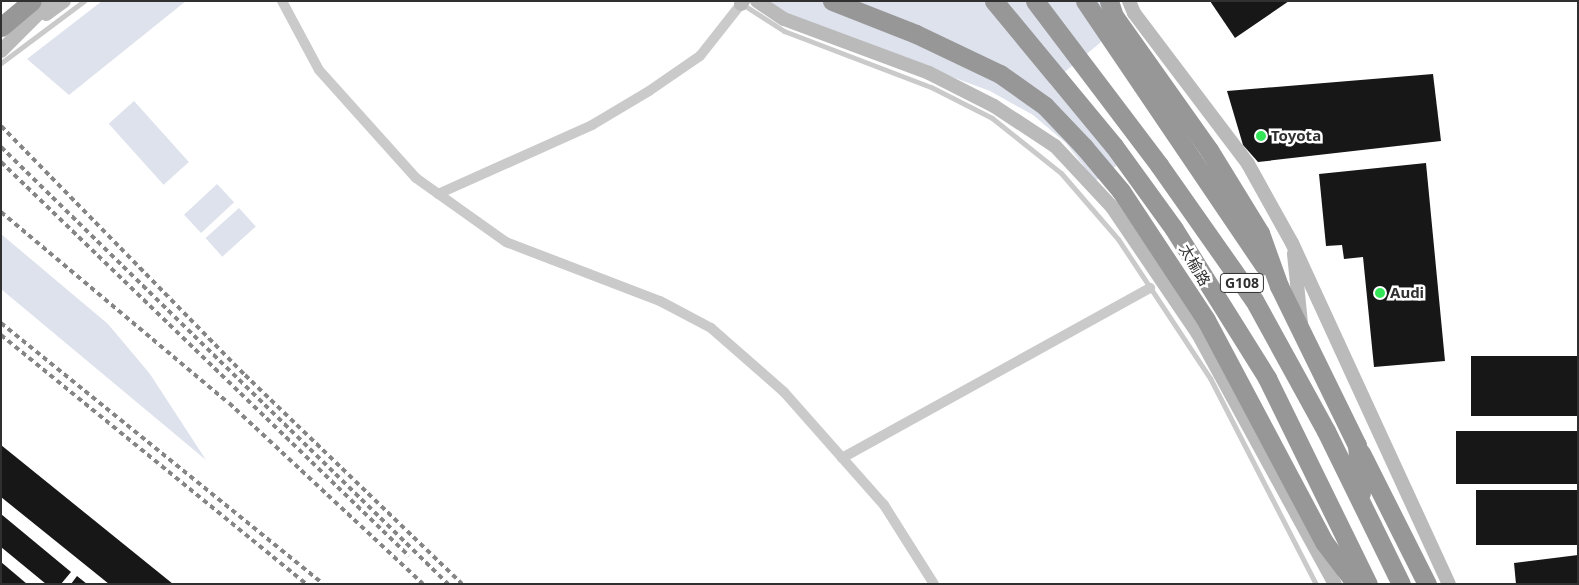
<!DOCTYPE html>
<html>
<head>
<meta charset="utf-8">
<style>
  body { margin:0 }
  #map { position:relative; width:1579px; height:585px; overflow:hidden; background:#fff; font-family:"Noto Sans","Noto Sans SC",sans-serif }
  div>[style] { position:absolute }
  .green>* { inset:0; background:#dee2ed; transform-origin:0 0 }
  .building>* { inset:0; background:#171717; transform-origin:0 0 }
  .lane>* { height:5px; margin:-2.5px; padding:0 2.5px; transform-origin:2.5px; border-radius:2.5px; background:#cacaca }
  .street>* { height:10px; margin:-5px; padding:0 5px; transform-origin:5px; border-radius:5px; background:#cacaca }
  .secondary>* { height:14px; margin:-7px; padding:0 7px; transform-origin:7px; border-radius:7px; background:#bababa }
  .highway>* { height:19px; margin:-9.5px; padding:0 9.5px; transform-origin:9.5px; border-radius:9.5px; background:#979797 }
  .rail>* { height:4px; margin-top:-2px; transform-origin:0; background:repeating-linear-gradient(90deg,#858585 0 5px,transparent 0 9px) }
  .dots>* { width:14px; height:14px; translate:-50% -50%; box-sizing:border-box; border:2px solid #fff; border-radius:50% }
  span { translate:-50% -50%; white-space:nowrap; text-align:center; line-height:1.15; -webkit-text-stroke:5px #fff; paint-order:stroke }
  .shield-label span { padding:1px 4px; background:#fff; border:1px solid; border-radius:4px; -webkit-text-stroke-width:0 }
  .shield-label { font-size:14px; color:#303030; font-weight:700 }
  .poi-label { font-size:15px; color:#303030; font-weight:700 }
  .left { translate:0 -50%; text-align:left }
  .street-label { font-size:15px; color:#303030 }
  .frame { position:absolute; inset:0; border:2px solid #303030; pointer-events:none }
</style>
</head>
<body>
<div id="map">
  <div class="green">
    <i style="clip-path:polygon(102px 1px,186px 1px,69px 95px,27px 59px)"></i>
    <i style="clip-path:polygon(773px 1px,1103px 1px,1111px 21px,1100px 43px,1050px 84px,1119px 164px,1095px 181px,1066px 143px,1033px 115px,990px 91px,787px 16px,770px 5px)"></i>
    <i style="left:134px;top:101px;width:82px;height:34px;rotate:48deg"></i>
    <i style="left:217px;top:184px;width:25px;height:45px;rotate:47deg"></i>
    <i style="left:239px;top:208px;width:25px;height:45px;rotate:48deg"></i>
    <i style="clip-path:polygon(1px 234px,108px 324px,150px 374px,206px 460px,1px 289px)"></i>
  </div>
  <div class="building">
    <i style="clip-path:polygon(1210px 1px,1289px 1px,1235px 38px)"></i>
    <i style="clip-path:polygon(1433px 74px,1441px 141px,1258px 162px,1243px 145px,1227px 91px)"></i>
    <i style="clip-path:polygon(1426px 163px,1445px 361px,1374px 367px,1363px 257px,1344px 259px,1342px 245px,1326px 246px,1319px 174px)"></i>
    <i style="left:1578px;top:356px;width:60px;height:107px;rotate:90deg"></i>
    <i style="left:1578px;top:431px;width:53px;height:122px;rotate:90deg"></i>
    <i style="clip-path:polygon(1px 445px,173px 584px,109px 584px,1px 497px)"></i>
    <i style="left:1578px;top:490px;width:55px;height:102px;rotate:90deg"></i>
    <i style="clip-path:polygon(1px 514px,71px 572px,61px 584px,46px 584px,1px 547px)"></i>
    <i style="clip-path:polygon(1578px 555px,1578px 584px,1516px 584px,1514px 563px)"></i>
    <i style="clip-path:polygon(1px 562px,27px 584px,1px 584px)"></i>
    <i style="clip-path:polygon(77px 576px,87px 584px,71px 584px)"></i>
  </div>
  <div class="lane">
    <i style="left:742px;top:4px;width:50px;rotate:32.7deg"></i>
    <i style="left:784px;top:31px;width:157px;rotate:20.9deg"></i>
    <i style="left:931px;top:87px;width:68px;rotate:26.9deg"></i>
    <i style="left:992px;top:118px;width:88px;rotate:38.6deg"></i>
    <i style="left:1061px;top:173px;width:87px;rotate:49.2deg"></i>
    <i style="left:1118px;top:239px;width:167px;rotate:56.5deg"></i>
    <i style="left:1210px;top:378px;width:232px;rotate:62.8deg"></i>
    <i style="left:1px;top:63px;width:104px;rotate:-36.8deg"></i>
  </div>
  <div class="street">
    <i style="left:282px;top:1px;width:78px;rotate:61.8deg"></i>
    <i style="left:319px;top:70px;width:145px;rotate:48.1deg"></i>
    <i style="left:416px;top:178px;width:110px;rotate:35.4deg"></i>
    <i style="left:506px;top:242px;width:165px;rotate:21deg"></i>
    <i style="left:660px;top:301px;width:58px;rotate:27.9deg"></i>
    <i style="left:711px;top:328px;width:97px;rotate:41.2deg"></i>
    <i style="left:784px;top:392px;width:151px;rotate:48.5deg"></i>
    <i style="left:884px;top:505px;width:93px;rotate:57.7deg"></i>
    <i style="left:438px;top:194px;width:169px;rotate:-24.1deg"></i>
    <i style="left:592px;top:125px;width:66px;rotate:-30.8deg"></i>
    <i style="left:649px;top:91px;width:62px;rotate:-34.5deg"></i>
    <i style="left:700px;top:56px;width:66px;rotate:-51.7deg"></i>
    <i style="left:842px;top:458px;width:352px;rotate:-28.9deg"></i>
  </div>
  <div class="secondary">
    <i style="left:757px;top:1px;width:32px;rotate:34deg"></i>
    <i style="left:784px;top:19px;width:155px;rotate:20.4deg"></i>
    <i style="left:929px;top:73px;width:73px;rotate:26.9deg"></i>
    <i style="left:994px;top:106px;width:73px;rotate:33.3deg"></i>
    <i style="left:1055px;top:146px;width:83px;rotate:46.9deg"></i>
    <i style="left:1112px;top:207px;width:153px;rotate:55.9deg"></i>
    <i style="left:1198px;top:334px;width:285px;rotate:61.3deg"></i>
    <i style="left:1129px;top:1px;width:13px;rotate:67deg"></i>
    <i style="left:1134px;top:13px;width:189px;rotate:52.9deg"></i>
    <i style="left:1248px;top:164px;width:90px;rotate:60.9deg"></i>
    <i style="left:1292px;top:243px;width:375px;rotate:65.3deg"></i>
    <i style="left:741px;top:4px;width:4px;rotate:-56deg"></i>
    <i style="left:46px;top:14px;width:22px;rotate:-36deg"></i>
    <i style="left:1px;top:51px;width:71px;rotate:-45deg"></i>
    <i style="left:1294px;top:254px;width:69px;rotate:84.2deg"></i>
  </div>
  <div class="highway">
    <i style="left:832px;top:1px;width:90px;rotate:21.4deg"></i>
    <i style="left:916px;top:34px;width:93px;rotate:25.5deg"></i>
    <i style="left:1000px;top:74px;width:55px;rotate:35.4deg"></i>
    <i style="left:1045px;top:106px;width:57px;rotate:46.4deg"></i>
    <i style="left:1084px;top:147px;width:57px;rotate:49.9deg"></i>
    <i style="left:1121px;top:191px;width:154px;rotate:56.6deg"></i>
    <i style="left:1206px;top:320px;width:251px;rotate:62deg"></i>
    <i style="left:1324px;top:542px;width:53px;rotate:52.7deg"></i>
    <i style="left:994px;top:1px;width:188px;rotate:50.4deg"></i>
    <i style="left:1114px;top:146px;width:102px;rotate:54.1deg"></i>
    <i style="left:1174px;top:229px;width:176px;rotate:58deg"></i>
    <i style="left:1267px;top:378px;width:229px;rotate:63.9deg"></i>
    <i style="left:1035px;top:1px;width:206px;rotate:52.9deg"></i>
    <i style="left:1159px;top:165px;width:165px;rotate:54.9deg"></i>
    <i style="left:1254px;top:300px;width:149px;rotate:61.2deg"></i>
    <i style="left:1326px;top:431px;width:170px;rotate:63.9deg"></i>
    <i style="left:1085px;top:1px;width:319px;rotate:55.9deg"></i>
    <i style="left:1109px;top:1px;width:16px;rotate:72deg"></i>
    <i style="left:1114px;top:16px;width:164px;rotate:54.7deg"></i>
    <i style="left:1209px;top:150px;width:97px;rotate:58.4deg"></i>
    <i style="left:1260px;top:233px;width:56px;rotate:70.3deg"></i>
    <i style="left:1279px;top:286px;width:177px;rotate:63.9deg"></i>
    <i style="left:1357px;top:445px;width:48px;rotate:85.2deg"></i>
    <i style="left:1px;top:27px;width:40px;rotate:-40deg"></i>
    <i style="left:1361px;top:453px;width:147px;rotate:63.3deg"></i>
  </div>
  <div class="rail">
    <i style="left:1px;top:126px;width:349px;rotate:45.6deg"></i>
    <i style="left:245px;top:375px;width:301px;rotate:43.9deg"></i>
    <i style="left:1px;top:147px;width:625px;rotate:44.35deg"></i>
    <i style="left:1px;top:162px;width:567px;rotate:44deg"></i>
    <i style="left:1px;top:212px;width:297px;rotate:40deg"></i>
    <i style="left:229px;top:403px;width:265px;rotate:43deg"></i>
    <i style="left:1px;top:323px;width:414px;rotate:39deg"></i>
    <i style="left:1px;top:335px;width:394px;rotate:39.2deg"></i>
  </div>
  <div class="dots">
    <i style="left:1261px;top:136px;background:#33e557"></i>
    <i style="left:1380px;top:293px;background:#33e557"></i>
  </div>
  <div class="shield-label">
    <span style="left:1242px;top:283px">G108</span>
  </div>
  <div class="poi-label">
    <span class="left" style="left:1271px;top:136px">Toyota</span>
    <span class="left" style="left:1390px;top:293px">Audi</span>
  </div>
  <div class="street-label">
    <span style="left:1195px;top:265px;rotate:60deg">太榆路</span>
  </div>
  <div class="frame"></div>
</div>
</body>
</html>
